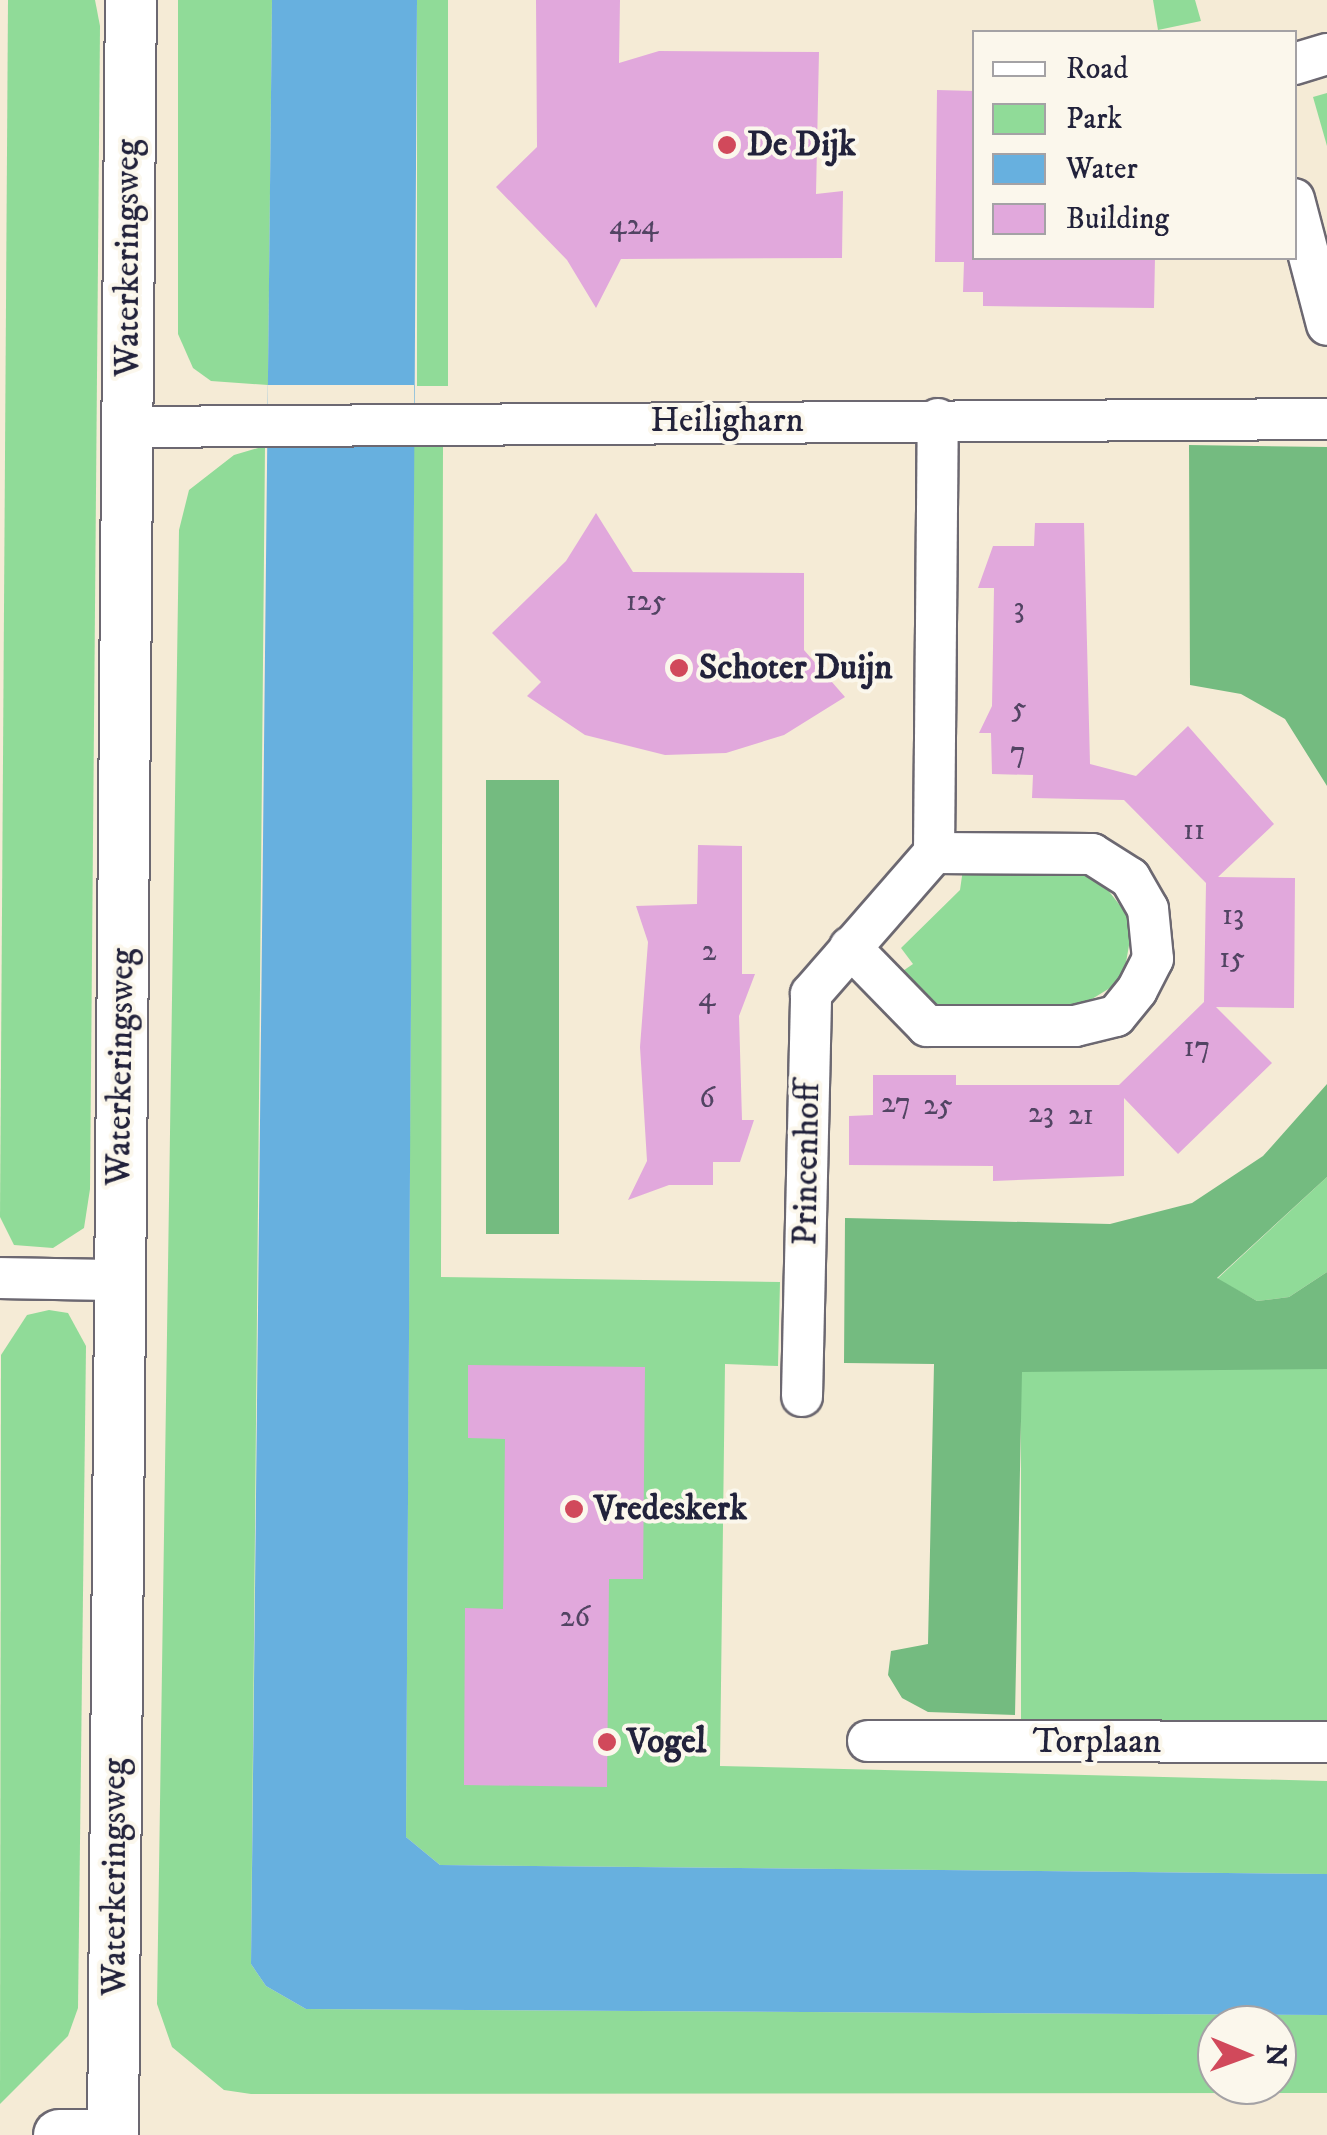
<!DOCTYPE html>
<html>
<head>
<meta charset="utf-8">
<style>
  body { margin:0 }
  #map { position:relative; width:1327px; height:2135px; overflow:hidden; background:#f5ebd6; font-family:"IM FELL DW Pica",serif }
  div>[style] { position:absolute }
  .green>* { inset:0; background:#90db98; transform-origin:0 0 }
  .forest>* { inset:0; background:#74bb80; transform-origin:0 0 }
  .water>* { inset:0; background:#67b0df }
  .pier>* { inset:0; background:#f5ebd6; transform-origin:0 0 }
  .building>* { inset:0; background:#e1a8dc }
  .roads { filter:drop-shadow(2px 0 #6c6871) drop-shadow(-2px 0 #6c6871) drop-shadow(0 2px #6c6871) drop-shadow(0 -2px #6c6871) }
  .minor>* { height:40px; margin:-20px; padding:0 20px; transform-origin:20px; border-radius:20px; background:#fff }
  .tertiary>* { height:50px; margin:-25px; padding:0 25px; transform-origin:25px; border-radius:25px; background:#fff }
  .dots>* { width:28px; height:28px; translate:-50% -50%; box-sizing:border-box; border:5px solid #fbf7ec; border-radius:50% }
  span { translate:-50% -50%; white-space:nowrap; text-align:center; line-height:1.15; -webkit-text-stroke:8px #fbf7ec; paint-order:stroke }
  .number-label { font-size:30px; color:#524463 }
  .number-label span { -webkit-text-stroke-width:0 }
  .poi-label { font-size:35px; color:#22223b; font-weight:700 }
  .left { translate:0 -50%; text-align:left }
  .street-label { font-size:35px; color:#22223b }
  .legend { position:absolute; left:972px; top:30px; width:325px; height:230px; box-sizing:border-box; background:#fbf7ec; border:2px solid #a4a2a5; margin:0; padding:12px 18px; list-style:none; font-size:30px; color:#22223b }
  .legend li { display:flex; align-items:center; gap:20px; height:50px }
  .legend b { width:50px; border:2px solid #a4a2a5 }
  .north { position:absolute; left:1197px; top:2005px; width:100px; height:100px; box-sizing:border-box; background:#fbf7ec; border:2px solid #a4a2a5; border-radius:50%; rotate:91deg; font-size:28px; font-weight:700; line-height:40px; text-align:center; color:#22223b }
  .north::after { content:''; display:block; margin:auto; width:35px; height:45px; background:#d1495b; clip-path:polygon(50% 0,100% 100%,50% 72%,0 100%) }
</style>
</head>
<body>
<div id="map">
  <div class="green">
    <i style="clip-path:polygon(8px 0,95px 0,100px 26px,90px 1189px,84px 1228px,53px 1248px,14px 1245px,0 1217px)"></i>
    <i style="clip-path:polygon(178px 0,272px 0,268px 385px,211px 381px,193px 368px,178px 334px)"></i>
    <i style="left:417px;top:0;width:31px;height:386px"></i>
    <i style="clip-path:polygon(1153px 0,1195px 0,1201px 21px,1158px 30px)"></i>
    <i style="clip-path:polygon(1327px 93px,1327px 146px,1313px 97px)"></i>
    <i style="clip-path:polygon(443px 444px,441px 1277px,780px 1282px,778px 1366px,725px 1364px,720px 1766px,1327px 1781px,1327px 1874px,440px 1865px,406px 1837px,414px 445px)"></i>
    <i style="clip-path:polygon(evenodd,265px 446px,251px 1964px,266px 1986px,306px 2009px,1327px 2015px,1327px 2093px,251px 2094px,224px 2090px,172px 2047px,157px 2004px,179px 530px,189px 490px,234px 455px,265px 446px,1217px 2025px,1277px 2025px,1277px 2085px,1217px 2085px,1217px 2025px)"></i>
    <i style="clip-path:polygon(963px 869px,1076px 870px,1100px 880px,1133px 922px,1123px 980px,1074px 1010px,929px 1010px,897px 975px,913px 964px,901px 948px,960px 890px)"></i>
    <i style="clip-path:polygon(1327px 1177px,1327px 1272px,1289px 1297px,1257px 1301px,1217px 1279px)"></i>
    <i style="clip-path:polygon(49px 1310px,68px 1313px,86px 1346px,78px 2008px,68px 2036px,0 2104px,1px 1355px,27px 1315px)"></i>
    <i style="left:1327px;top:1369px;width:352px;height:306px;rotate:90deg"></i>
  </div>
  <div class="forest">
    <i style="clip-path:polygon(1189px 445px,1327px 447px,1327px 786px,1285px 719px,1241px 694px,1190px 685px)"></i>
    <i style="left:486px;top:780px;width:73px;height:454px"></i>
    <i style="clip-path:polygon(1327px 1084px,1327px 1177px,1217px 1278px,1257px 1301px,1289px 1297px,1327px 1272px,1327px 1369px,1022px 1372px,1015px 1715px,928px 1712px,902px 1698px,888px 1675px,891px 1651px,928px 1644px,934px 1364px,844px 1363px,845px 1218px,1110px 1224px,1192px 1203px,1263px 1156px)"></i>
  </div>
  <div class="water">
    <i style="clip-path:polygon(272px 0,417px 0,406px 1837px,440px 1865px,1327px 1874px,1327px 2015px,306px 2009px,266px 1986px,251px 1964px)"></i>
  </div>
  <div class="pier">
    <i style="left:268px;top:385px;width:146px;height:61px"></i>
  </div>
  <div class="building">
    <i style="clip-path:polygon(536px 0,620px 0,619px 63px,659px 51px,819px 52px,816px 194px,843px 191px,842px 258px,621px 259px,596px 308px,567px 260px,496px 187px,537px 147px)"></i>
    <i style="clip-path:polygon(937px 90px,974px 91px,974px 258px,1155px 258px,1154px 308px,983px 306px,983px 292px,963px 292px,964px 262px,935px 262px)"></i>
    <i style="clip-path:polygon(596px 513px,633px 572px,804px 573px,804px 650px,845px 697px,784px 735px,726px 753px,665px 755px,585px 735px,527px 696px,541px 682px,492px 633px,566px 561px)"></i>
    <i style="clip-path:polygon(1035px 523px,1084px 523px,1090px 764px,1136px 776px,1188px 726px,1274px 824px,1218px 877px,1295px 878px,1294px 1008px,1216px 1007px,1272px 1063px,1178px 1154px,1124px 1098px,1124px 1176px,993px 1181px,993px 1166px,849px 1165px,849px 1116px,873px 1115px,873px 1075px,956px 1075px,956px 1085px,1119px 1085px,1204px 1002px,1206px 883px,1124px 800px,1032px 798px,1033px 775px,992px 774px,991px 733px,979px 733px,992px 706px,994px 588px,978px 588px,993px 546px,1034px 546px)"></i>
    <i style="clip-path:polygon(698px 845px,742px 846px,742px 974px,755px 974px,739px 1016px,742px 1120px,754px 1120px,740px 1162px,713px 1162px,713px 1185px,669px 1185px,628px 1200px,647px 1161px,640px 1047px,648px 942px,636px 906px,697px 904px)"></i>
    <i style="clip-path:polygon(468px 1365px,645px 1367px,643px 1579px,609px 1579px,607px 1787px,464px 1785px,465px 1608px,503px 1609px,505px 1439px,468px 1438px)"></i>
  </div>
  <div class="roads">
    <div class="minor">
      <i style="left:1294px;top:64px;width:34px;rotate:-17deg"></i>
      <i style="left:1294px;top:199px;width:130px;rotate:75.3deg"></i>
      <i style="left:127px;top:427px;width:1200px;rotate:-0.38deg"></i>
      <i style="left:850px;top:947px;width:110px;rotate:45.7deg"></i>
      <i style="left:927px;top:1026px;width:148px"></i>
      <i style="left:1075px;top:1026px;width:42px;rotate:-13.7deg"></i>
      <i style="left:1116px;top:1016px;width:33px;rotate:-51deg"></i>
      <i style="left:1137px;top:990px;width:35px;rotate:-63deg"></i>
      <i style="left:1153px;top:959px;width:50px;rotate:-95.7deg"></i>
      <i style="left:1148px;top:909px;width:36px;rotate:-120deg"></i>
      <i style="left:1130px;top:878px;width:45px;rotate:-147.7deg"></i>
      <i style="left:1092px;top:854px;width:158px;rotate:-179.6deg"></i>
      <i style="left:0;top:1278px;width:119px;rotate:1deg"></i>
      <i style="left:802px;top:1396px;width:402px;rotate:-88.7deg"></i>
      <i style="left:811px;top:994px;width:187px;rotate:-48.9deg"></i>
      <i style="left:934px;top:853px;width:434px;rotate:-89.5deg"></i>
      <i style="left:868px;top:1741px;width:459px;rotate:0.1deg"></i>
    </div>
    <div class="tertiary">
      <i style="left:59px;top:2135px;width:35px"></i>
      <i style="left:113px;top:2135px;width:2135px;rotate:-89.52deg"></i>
    </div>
  </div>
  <div class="dots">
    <i style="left:727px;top:145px;background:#d1495b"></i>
    <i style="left:679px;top:668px;background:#d1495b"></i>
    <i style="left:574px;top:1509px;background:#d1495b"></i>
    <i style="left:607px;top:1742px;background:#d1495b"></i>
  </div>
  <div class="number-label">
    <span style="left:634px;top:226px">424</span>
    <span style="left:646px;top:602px">125</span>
    <span style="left:1019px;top:609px">3</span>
    <span style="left:1019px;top:709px">5</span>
    <span style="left:1018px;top:753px">7</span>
    <span style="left:1194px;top:831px">11</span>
    <span style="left:1233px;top:916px">13</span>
    <span style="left:709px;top:952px">2</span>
    <span style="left:1232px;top:959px">15</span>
    <span style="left:707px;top:998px">4</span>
    <span style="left:1197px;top:1048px">17</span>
    <span style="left:707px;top:1099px">6</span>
    <span style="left:896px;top:1104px">27</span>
    <span style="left:938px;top:1106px">25</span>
    <span style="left:1041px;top:1114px">23</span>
    <span style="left:1081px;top:1116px">21</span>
    <span style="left:575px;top:1618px">26</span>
  </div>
  <div class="poi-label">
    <span class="left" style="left:747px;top:145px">De Dijk</span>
    <span class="left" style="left:699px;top:668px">Schoter Duijn</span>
    <span class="left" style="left:594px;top:1509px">Vredeskerk</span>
    <span class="left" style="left:627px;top:1742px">Vogel</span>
  </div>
  <div class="street-label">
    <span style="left:128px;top:258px;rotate:-90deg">Waterkeringsweg</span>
    <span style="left:727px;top:421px">Heiligharn</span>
    <span style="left:121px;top:1067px;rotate:-89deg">Waterkeringsweg</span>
    <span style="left:807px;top:1164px;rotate:-89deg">Princenhoff</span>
    <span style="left:1097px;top:1742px">Torplaan</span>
    <span style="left:115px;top:1877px;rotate:-90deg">Waterkeringsweg</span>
  </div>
  <ul class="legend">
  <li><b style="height:12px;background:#fff"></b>Road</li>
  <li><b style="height:28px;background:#90db98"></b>Park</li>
  <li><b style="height:28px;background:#67b0df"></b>Water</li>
  <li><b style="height:28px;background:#e1a8dc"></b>Building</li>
  </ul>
  <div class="north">N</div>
</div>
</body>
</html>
